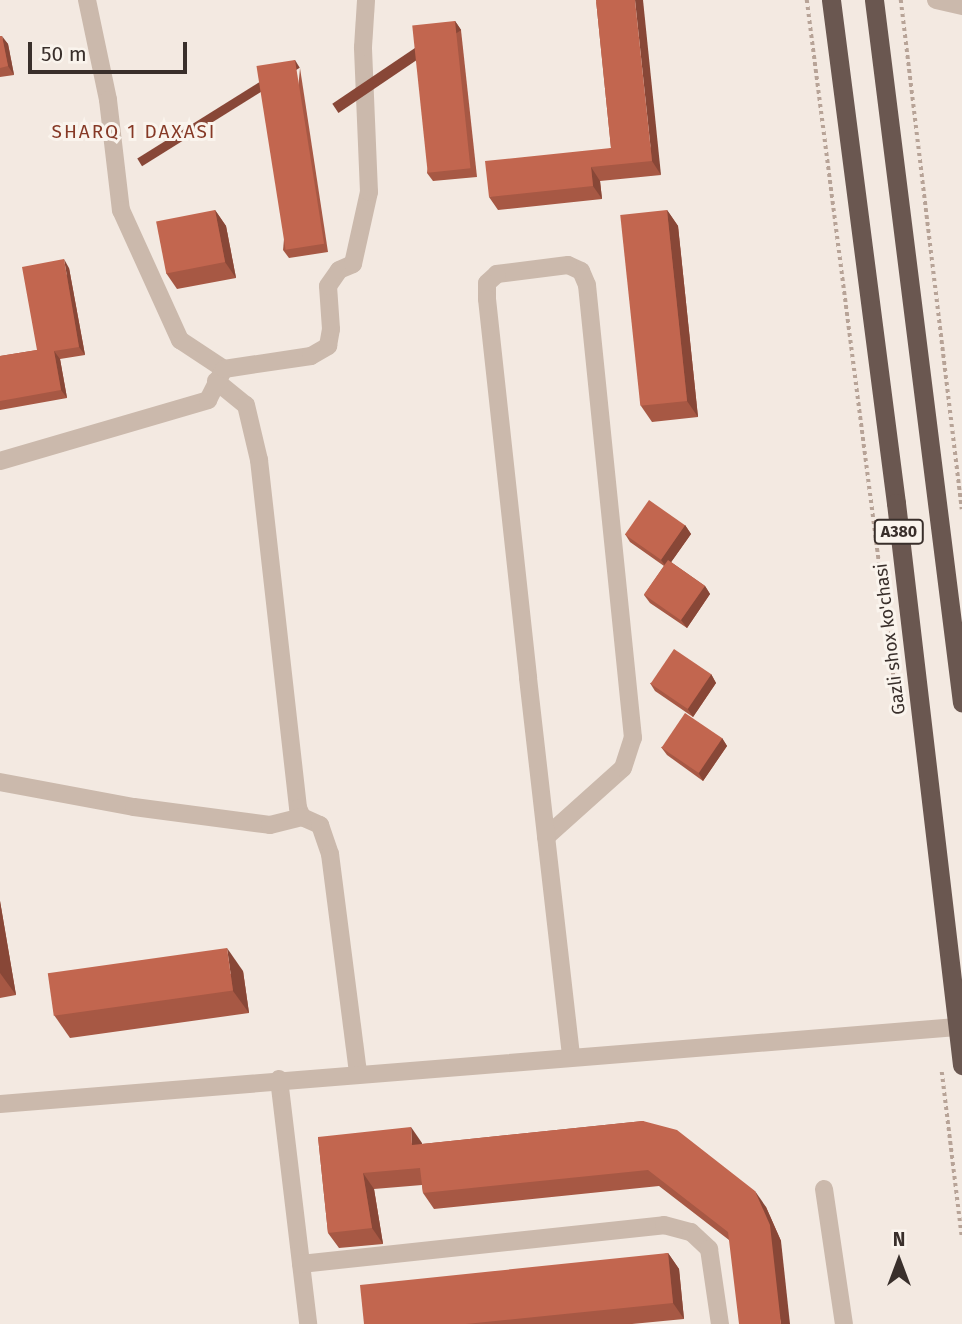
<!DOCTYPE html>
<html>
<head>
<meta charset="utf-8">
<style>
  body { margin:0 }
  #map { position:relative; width:962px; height:1324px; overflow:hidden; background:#f3e9e1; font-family:"Fira Sans",sans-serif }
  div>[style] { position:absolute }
  .path>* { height:3.5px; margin-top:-1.75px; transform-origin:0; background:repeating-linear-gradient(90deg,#b7a397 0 3.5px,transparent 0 7px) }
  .minor>* { height:18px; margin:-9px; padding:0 9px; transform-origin:9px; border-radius:9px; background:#cbb9ac }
  .tertiary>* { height:18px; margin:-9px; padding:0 9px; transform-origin:9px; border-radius:9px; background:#cbb9ac }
  .trunk>* { height:19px; margin:-9.5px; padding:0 9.5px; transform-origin:9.5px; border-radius:9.5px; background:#6a5750 }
  .wall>* { inset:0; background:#a75844 }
  .shaded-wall>* { inset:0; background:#884737; transform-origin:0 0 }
  .building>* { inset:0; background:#c2664f; transform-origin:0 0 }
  span { translate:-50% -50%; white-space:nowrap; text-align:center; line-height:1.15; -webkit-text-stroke:6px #faf4ed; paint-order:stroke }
  .shield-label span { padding:2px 5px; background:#faf4ed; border:2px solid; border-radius:5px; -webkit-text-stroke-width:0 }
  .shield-label { font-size:16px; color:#392f2b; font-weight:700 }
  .street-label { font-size:18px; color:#392f2b }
  .neighbourhood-label { font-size:19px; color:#863926; letter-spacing:2px }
  .north { position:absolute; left:864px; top:1226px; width:70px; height:70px; -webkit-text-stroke:5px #faf4ed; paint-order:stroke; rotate:0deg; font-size:19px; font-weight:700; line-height:28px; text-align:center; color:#392f2b }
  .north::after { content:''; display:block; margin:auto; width:24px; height:32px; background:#392f2b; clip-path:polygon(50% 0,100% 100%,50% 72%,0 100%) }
  .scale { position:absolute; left:28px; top:42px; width:159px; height:32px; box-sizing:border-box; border:4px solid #392f2b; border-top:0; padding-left:9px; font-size:21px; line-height:24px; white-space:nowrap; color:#392f2b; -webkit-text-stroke:5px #faf4ed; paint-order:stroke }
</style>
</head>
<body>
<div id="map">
  <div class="path">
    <i style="left:807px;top:0;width:709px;rotate:82.7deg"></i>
    <i style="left:901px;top:0;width:513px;rotate:83.17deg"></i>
    <i style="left:942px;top:1072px;width:166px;rotate:83.1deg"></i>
  </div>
  <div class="minor">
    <i style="left:87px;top:0;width:102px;rotate:78.1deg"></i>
    <i style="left:108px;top:100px;width:111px;rotate:83.3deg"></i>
    <i style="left:121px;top:210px;width:143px;rotate:65.6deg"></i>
    <i style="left:180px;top:340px;width:53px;rotate:33.4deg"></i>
    <i style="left:216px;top:381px;width:38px;rotate:39deg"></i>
    <i style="left:246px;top:405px;width:57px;rotate:76.7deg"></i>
    <i style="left:259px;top:460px;width:350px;rotate:83.6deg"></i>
    <i style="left:298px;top:808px;width:10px;rotate:66deg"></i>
    <i style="left:302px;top:817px;width:20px;rotate:24deg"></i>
    <i style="left:320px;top:825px;width:31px;rotate:71deg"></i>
    <i style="left:330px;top:854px;width:221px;rotate:82.7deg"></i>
    <i style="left:0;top:461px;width:217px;rotate:-16.3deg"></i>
    <i style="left:208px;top:400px;width:35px;rotate:-63deg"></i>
    <i style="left:224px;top:369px;width:88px;rotate:-8.5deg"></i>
    <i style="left:311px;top:356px;width:20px;rotate:-30deg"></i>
    <i style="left:328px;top:346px;width:17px;rotate:-80deg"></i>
    <i style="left:331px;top:329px;width:43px;rotate:-94deg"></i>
    <i style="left:328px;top:286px;width:19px;rotate:-55deg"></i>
    <i style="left:339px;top:270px;width:15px;rotate:-23deg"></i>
    <i style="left:353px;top:264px;width:74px;rotate:-77.5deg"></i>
    <i style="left:369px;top:192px;width:145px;rotate:-92.4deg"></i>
    <i style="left:363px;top:47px;width:47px;rotate:-86.3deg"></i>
    <i style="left:0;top:782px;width:136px;rotate:10.6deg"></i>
    <i style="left:134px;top:807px;width:137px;rotate:7.5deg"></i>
    <i style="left:270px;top:825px;width:33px;rotate:-14deg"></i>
    <i style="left:546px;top:837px;width:103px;rotate:-41.9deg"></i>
    <i style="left:623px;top:768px;width:32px;rotate:-72deg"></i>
    <i style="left:633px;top:738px;width:455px;rotate:-95.8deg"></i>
    <i style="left:587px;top:285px;width:15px;rotate:-113deg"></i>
    <i style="left:581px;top:271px;width:14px;rotate:-155deg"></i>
    <i style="left:568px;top:265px;width:72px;rotate:172.8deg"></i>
    <i style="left:497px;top:274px;width:13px;rotate:138deg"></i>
    <i style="left:487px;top:283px;width:16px;rotate:90deg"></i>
    <i style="left:487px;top:299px;width:381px;rotate:83.8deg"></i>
    <i style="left:528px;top:678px;width:381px;rotate:83.5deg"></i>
    <i style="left:279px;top:1079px;width:247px;rotate:83.2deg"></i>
    <i style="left:824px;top:1189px;width:136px;rotate:81.6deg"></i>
    <i style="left:301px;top:1264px;width:365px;rotate:-6.1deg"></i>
    <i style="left:664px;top:1225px;width:28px;rotate:15deg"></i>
    <i style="left:691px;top:1232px;width:25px;rotate:43deg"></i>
    <i style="left:709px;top:1249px;width:76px;rotate:81.7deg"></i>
  </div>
  <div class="tertiary">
    <i style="left:936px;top:0;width:27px;rotate:13deg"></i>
    <i style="left:0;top:1104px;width:960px;rotate:-4.6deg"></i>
  </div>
  <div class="trunk">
    <i style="left:831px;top:0;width:507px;rotate:82.64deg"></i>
    <i style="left:896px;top:503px;width:566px;rotate:83.3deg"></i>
    <i style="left:874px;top:0;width:708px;rotate:82.86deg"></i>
  </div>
  <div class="wall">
    <i style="clip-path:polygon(596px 0,661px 175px,600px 181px,602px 199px,498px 210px,489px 197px,611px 148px)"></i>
    <i style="clip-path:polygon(455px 21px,461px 30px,477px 177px,433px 181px,427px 173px)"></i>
    <i style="clip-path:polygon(0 36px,8px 44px,14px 75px,0 77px)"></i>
    <i style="clip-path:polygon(300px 68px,328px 252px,289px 258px,283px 250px)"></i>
    <i style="clip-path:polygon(215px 210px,226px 226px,236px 278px,177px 289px,166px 273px)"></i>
    <i style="clip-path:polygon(667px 210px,678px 226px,698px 417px,652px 422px,641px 406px)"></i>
    <i style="clip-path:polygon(69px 268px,85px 355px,60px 359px,67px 398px,0 410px,0 356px,37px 350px)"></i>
    <i style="clip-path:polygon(685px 525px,691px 534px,671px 562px,705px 586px,710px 594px,687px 628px,650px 603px,644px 595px,664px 566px,630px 542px,625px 534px)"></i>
    <i style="clip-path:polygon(711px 674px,716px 683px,693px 717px,655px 691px,650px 683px)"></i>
    <i style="clip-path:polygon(722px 738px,727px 746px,703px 781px,667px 755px,661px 747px)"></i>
    <i style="clip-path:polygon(0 901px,16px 995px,0 998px)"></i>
    <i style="clip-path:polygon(243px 971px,249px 1013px,70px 1038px,54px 1015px)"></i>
    <i style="clip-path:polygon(643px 1121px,766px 1207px,781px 1241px,729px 1240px,659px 1186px,434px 1209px,423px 1193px,422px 1185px,374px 1189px,383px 1244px,339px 1248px,328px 1233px,318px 1137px,422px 1144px)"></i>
    <i style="clip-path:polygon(668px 1253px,679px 1269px,684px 1319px,632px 1324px,364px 1324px)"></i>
  </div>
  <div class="shaded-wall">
    <i style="clip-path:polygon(635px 0,643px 0,661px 175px,652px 161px)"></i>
    <i style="left:455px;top:21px;width:11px;height:148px;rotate:56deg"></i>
    <i style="clip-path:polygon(2px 36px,8px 44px,14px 75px,8px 66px)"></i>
    <i style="left:295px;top:60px;width:9px;height:186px;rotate:58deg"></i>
    <i style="clip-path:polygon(591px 167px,600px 181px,602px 199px,593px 186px)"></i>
    <i style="clip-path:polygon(215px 210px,226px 226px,236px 278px,225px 262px)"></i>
    <i style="clip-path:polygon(667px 210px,678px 226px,698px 417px,687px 401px)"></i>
    <i style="clip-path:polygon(64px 259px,69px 268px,85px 355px,79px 347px)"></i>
    <i style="clip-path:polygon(54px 351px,60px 359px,67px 398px,61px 390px)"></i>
    <i style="clip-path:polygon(685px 525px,691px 534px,667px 568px,661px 560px)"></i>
    <i style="clip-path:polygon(705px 586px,710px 594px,687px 628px,681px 620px)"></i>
    <i style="clip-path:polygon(711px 674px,716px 683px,693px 717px,687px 708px)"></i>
    <i style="clip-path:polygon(722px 738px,727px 746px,703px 781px,698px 772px)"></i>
    <i style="clip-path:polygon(0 901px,16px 995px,0 973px)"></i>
    <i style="clip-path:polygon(227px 948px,243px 971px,249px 1013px,233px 991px)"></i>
    <i style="clip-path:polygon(411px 1127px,422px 1143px,423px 1161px,412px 1145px)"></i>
    <i style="clip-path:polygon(363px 1173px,374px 1189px,383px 1244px,372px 1228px)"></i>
    <i style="clip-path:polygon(755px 1191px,766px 1207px,781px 1241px,790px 1324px,781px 1324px)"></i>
    <i style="clip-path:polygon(668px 1253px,679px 1269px,684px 1319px,673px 1303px)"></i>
  </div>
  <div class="building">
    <i style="clip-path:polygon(596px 0,635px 0,652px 161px,591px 167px,593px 186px,489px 197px,485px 161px,611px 148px)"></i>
    <i style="left:455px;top:21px;width:148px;height:43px;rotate:84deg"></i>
    <i style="clip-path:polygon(0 36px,2px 36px,8px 66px,0 68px)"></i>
    <i style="left:295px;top:60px;width:186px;height:39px;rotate:81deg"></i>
    <i style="left:215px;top:210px;width:53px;height:60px;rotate:79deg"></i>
    <i style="left:667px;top:210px;width:192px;height:47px;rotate:84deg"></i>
    <i style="clip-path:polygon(64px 259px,79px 347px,54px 351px,61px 390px,0 401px,0 356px,37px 350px,22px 267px)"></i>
    <i style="left:649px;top:500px;width:44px;height:42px;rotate:35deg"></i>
    <i style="left:668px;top:560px;width:45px;height:42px;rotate:35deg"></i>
    <i style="left:674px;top:649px;width:45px;height:42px;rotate:34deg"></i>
    <i style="left:685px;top:713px;width:45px;height:42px;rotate:34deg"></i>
    <i style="left:227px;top:948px;width:43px;height:181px;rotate:82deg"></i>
    <i style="clip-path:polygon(643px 1121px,677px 1130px,755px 1191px,770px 1225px,781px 1324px,739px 1324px,728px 1232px,648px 1170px,423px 1193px,420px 1168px,363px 1173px,372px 1228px,328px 1233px,318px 1137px,411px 1127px,412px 1145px)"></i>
    <i style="clip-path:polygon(668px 1253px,673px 1303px,466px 1324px,364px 1324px,360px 1285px)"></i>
  </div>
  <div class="shield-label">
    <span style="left:899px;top:532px">A380</span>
  </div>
  <div class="street-label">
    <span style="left:890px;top:639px;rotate:-97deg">Gazli shox ko'chasi</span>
  </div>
  <div class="neighbourhood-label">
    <span style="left:134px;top:132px">SHARQ 1 DAXASI</span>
  </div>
  <div class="north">N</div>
  <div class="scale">50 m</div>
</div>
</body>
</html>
